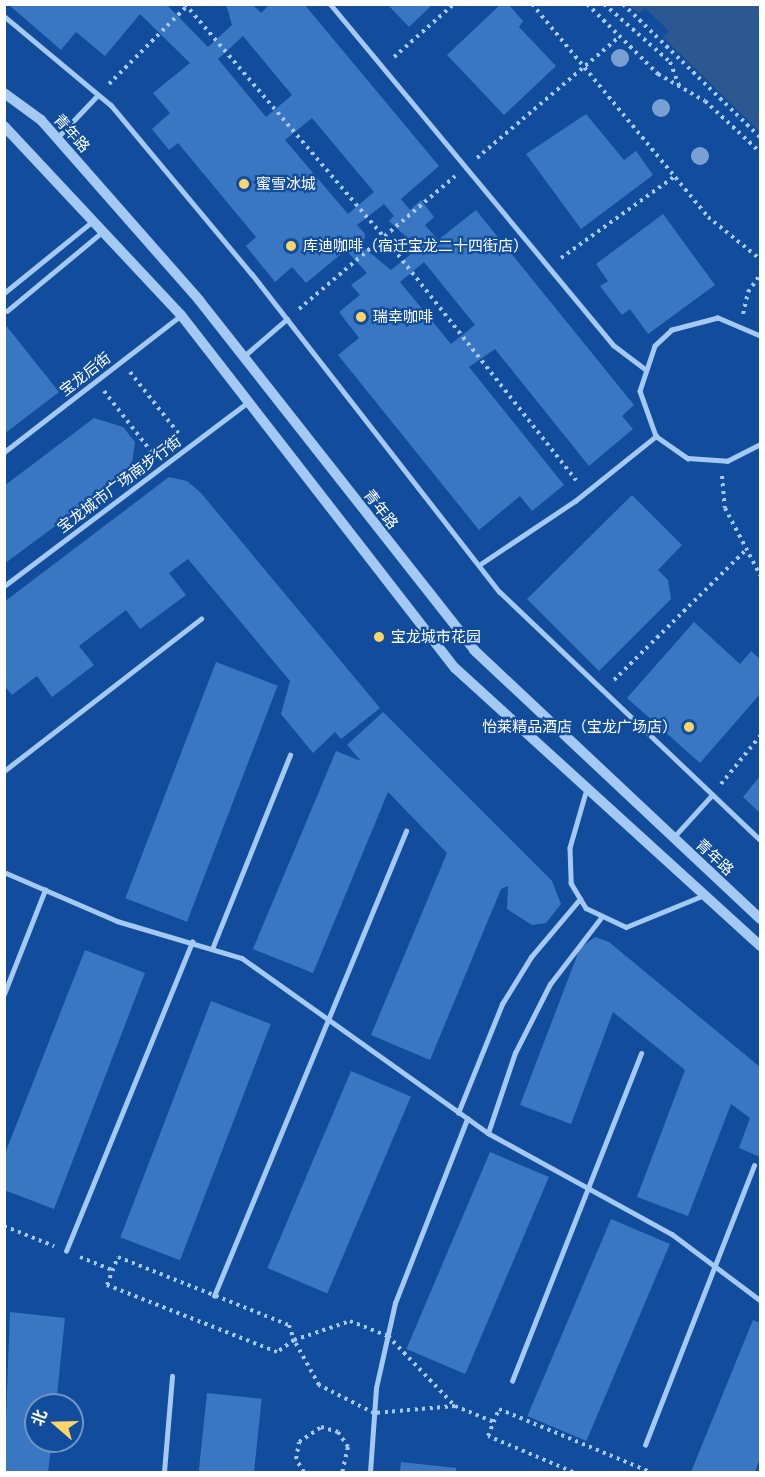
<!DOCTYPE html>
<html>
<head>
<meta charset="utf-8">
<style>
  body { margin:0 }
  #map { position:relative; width:765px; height:1477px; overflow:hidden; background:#114d9c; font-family:Mulish,"Noto Sans SC",sans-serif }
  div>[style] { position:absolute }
  .water>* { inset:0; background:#2c5892 }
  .building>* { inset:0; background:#3977c3; transform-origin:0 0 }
  .path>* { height:4px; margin-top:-2px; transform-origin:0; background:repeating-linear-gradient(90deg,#a5c9f5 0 3px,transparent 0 7.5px) }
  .service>* { height:4.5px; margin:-2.25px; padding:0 2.25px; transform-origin:2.25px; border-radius:2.25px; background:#a5c9f5 }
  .pedestrian>* { height:5px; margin:-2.5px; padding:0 2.5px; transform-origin:2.5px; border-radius:2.5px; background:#a5c9f5 }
  .tertiary>* { height:10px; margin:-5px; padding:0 5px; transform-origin:5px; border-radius:5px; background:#a5c9f5 }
  .trees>* { width:18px; height:18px; margin:-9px; border-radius:50%; background:#79a0d2 }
  .dots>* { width:16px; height:16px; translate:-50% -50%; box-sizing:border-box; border:3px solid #114d9c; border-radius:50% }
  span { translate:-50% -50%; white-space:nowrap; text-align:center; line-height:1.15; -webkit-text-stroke:4.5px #114d9c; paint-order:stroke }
  .street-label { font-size:15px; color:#fff }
  .poi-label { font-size:15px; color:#fff }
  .left { translate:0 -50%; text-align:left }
  .right { translate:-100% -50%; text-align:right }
  .frame { position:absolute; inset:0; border:6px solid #fff; pointer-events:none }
  .north { position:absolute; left:24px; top:1393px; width:60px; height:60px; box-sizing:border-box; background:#114d9c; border:2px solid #7094c4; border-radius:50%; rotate:290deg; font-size:16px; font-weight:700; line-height:24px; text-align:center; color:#fff }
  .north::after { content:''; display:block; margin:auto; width:21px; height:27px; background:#ffd469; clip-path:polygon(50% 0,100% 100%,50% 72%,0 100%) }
</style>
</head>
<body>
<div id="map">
  <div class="water">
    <i style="clip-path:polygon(629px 5px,760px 5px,760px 132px,663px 37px,669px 31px,645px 8px,639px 13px)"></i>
  </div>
  <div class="building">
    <i style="clip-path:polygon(evenodd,8px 4px,166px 4px,208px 47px,232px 25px,226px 4px,252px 4px,261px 13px,270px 4px,304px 4px,439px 166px,401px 199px,410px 210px,421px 200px,434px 217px,425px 225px,438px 240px,476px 210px,634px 405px,622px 416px,633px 429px,589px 466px,495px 349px,469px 367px,564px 485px,532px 511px,520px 496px,479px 530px,338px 355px,359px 338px,339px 312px,360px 295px,351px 285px,367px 273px,346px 250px,306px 283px,292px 267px,275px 282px,246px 246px,256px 237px,178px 143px,169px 150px,152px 129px,170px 113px,153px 93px,190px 63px,140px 14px,105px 56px,76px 32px,61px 50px,8px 4px,243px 36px,292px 95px,266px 117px,218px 59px,243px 36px,8px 4px,312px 118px,374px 192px,348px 214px,285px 140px,312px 118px,8px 4px,384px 204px,394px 216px,389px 221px,423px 252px,415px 251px,391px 270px,364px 248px,365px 234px,357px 225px,384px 204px,8px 4px,424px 262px,475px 325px,451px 344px,400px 282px,424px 262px)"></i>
    <i style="clip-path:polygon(501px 4px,508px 4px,523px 21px,519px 27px,556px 66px,504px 115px,447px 55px)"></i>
    <i style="clip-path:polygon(388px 5px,432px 5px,409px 27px)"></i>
    <i style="clip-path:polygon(586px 114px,624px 160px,636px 151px,653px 175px,581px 229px,526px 154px)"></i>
    <i style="clip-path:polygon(663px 214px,715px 285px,648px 334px,630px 309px,622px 315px,600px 286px,608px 281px,596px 264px)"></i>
    <i style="clip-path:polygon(4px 323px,59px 392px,4px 434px)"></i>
    <i style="clip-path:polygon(94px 418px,123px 427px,135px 442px,131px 470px,4px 564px,4px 486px)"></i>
    <i style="clip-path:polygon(169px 477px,187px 481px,201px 493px,380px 708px,341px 739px,335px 732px,313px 753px,281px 714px,290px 681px,188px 559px,169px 573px,186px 595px,140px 629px,126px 610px,79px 646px,94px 665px,52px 697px,37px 676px,12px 695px,4px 685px,4px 602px)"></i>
    <i style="clip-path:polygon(632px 495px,682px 545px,658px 570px,668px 580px,671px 599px,599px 671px,527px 599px)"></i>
    <i style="clip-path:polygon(694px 622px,740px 664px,751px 651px,760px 659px,760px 694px,700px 763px,627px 698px)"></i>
    <i style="left:216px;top:662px;width:66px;height:253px;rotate:21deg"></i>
    <i style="clip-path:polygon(383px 712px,552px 881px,561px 904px,546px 923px,532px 925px,507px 909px,508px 886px,501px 889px,430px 1060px,371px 1035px,447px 853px,388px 792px,313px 973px,253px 949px,336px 751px,361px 761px,347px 745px)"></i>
    <i style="clip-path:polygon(760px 776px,760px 813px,743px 797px)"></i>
    <i style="clip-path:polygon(595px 937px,609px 942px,760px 1067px,760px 1157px,739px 1148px,750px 1118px,731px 1104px,688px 1216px,637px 1197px,685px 1070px,613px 1012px,571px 1124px,520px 1105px,580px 948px)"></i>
    <i style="clip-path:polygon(85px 950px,145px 973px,54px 1209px,4px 1190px,4px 1156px)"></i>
    <i style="left:211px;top:1001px;width:64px;height:253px;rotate:21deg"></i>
    <i style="left:351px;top:1071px;width:65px;height:214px;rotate:23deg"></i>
    <i style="left:490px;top:1152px;width:64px;height:214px;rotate:23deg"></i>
    <i style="left:611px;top:1219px;width:64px;height:214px;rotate:23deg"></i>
    <i style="clip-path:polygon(10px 1312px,65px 1318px,56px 1405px,36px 1405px,36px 1441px,52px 1441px,48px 1472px,4px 1472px)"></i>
    <i style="clip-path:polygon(753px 1320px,760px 1323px,760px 1458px,755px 1472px,691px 1472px)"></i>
    <i style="left:207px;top:1393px;width:55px;height:80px;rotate:6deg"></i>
    <i style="clip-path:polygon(401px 1462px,456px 1468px,456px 1472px,400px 1472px)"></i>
  </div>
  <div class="path">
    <i style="left:185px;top:4px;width:306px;rotate:49.5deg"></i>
    <i style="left:384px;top:237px;width:310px;rotate:51.7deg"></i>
    <i style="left:532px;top:4px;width:276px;rotate:50.4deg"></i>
    <i style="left:708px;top:217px;width:67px;rotate:38.9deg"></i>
    <i style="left:587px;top:4px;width:100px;rotate:44.6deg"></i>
    <i style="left:658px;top:74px;width:54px;rotate:29.9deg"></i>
    <i style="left:705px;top:101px;width:75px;rotate:42.8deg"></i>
    <i style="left:604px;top:4px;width:88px;rotate:41.3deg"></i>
    <i style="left:670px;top:62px;width:26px;rotate:69deg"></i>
    <i style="left:623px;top:4px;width:191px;rotate:44.2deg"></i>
    <i style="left:394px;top:57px;width:80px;rotate:-41.5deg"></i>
    <i style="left:109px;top:84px;width:113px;rotate:-45deg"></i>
    <i style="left:477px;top:158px;width:185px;rotate:-40.4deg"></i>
    <i style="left:561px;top:258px;width:140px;rotate:-35.7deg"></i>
    <i style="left:299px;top:309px;width:205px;rotate:-40.4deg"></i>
    <i style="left:743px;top:314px;width:23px;rotate:-77deg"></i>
    <i style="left:748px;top:292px;width:21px;rotate:-55deg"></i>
    <i style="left:130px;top:372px;width:79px;rotate:51.7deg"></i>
    <i style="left:104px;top:391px;width:80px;rotate:52.1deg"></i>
    <i style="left:722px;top:476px;width:32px;rotate:85deg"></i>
    <i style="left:725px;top:508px;width:76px;rotate:62.4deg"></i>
    <i style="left:614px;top:680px;width:185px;rotate:-44.6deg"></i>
    <i style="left:721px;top:784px;width:62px;rotate:-50.9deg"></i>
    <i style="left:4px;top:1226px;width:54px;rotate:21.8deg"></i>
    <i style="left:80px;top:1257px;width:35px;rotate:22deg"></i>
    <i style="left:118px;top:1257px;width:184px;rotate:21.7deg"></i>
    <i style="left:289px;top:1325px;width:16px;rotate:72deg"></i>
    <i style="left:294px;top:1340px;width:21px;rotate:145deg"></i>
    <i style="left:277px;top:1352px;width:183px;rotate:-158.5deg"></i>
    <i style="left:107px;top:1285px;width:30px;rotate:-69deg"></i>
    <i style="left:350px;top:1321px;width:41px;rotate:21.5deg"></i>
    <i style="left:388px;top:1336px;width:97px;rotate:46.3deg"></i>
    <i style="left:455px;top:1406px;width:81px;rotate:175.1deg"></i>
    <i style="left:374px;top:1413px;width:62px;rotate:-153deg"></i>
    <i style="left:319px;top:1385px;width:51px;rotate:-119.1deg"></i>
    <i style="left:294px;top:1340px;width:59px;rotate:-18.7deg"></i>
    <i style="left:455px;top:1406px;width:42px;rotate:22.3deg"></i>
    <i style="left:304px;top:1472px;width:15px;rotate:-122deg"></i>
    <i style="left:296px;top:1459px;width:17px;rotate:-80deg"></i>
    <i style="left:299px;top:1442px;width:27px;rotate:-34deg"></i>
    <i style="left:321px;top:1427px;width:18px;rotate:16deg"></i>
    <i style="left:338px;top:1432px;width:18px;rotate:56deg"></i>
    <i style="left:348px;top:1447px;width:26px;rotate:103deg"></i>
    <i style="left:573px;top:1472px;width:92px;rotate:-157deg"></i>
    <i style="left:488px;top:1436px;width:29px;rotate:-68deg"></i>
    <i style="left:499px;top:1409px;width:164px;rotate:22.6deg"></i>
  </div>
  <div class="service">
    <i style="left:4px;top:16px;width:139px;rotate:39.8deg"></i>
    <i style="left:111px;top:105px;width:220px;rotate:50.2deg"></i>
    <i style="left:252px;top:274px;width:403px;rotate:52.1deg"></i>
    <i style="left:500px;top:592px;width:359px;rotate:43.6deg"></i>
    <i style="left:57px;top:138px;width:59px;rotate:-46.4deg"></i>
    <i style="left:4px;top:293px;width:114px;rotate:-39deg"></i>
    <i style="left:7px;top:311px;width:124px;rotate:-39.7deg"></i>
    <i style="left:760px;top:336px;width:46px;rotate:-156.8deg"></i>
    <i style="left:718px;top:318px;width:48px;rotate:165.4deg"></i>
    <i style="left:672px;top:330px;width:23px;rotate:137deg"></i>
    <i style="left:655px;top:346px;width:47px;rotate:108.4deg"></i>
    <i style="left:640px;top:391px;width:48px;rotate:70.4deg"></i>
    <i style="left:656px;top:436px;width:39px;rotate:35deg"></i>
    <i style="left:688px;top:458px;width:39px;rotate:4deg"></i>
    <i style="left:727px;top:461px;width:37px;rotate:-27deg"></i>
    <i style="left:243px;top:357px;width:58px;rotate:-40.8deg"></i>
    <i style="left:479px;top:565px;width:115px;rotate:-33.7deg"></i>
    <i style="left:575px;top:501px;width:104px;rotate:-38.7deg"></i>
    <i style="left:4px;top:771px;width:249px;rotate:-37.7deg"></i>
    <i style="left:587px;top:789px;width:61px;rotate:106.1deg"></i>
    <i style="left:570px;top:848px;width:35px;rotate:88deg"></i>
    <i style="left:571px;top:883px;width:29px;rotate:59deg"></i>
    <i style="left:586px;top:908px;width:44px;rotate:25.4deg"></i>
    <i style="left:626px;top:927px;width:82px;rotate:-22.2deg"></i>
    <i style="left:673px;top:838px;width:58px;rotate:-47.8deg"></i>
    <i style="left:4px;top:872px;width:123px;rotate:23.4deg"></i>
    <i style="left:117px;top:921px;width:130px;rotate:16.5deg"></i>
    <i style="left:242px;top:958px;width:302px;rotate:35.4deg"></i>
    <i style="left:488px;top:1133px;width:210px;rotate:28.8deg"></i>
    <i style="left:672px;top:1234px;width:110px;rotate:36.9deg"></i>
    <i style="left:212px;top:949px;width:209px;rotate:-68.1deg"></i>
    <i style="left:4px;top:994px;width:112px;rotate:-68.5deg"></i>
    <i style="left:458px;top:1113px;width:118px;rotate:-68deg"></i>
    <i style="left:502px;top:1004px;width:55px;rotate:-58.3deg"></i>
    <i style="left:531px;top:957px;width:76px;rotate:-49.8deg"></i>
    <i style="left:488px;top:1133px;width:84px;rotate:-71.4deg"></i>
    <i style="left:515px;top:1053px;width:77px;rotate:-63.1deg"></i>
    <i style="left:550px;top:984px;width:82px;rotate:-52.4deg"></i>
    <i style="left:66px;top:1251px;width:334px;rotate:-67.8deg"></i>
    <i style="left:214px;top:1296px;width:503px;rotate:-67.56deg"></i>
    <i style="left:512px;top:1381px;width:352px;rotate:-68.5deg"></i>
    <i style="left:645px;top:1445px;width:300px;rotate:-68.7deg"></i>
    <i style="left:164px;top:1472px;width:96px;rotate:-85.2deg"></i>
    <i style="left:370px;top:1472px;width:84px;rotate:-85.9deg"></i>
    <i style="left:376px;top:1388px;width:87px;rotate:-77.4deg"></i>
    <i style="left:395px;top:1303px;width:198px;rotate:-68.6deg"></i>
  </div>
  <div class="pedestrian">
    <i style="left:330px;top:4px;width:443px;rotate:50.3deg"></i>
    <i style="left:613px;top:345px;width:39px;rotate:37deg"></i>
    <i style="left:4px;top:452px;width:224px;rotate:-37.7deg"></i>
    <i style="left:4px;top:586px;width:306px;rotate:-37deg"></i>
  </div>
  <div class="tertiary">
    <i style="left:4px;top:93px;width:46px;rotate:36.1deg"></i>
    <i style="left:41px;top:120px;width:240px;rotate:48.7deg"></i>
    <i style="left:199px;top:300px;width:445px;rotate:51.8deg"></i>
    <i style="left:474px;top:650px;width:393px;rotate:43.2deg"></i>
    <i style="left:4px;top:126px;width:259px;rotate:46.9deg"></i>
    <i style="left:181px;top:315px;width:447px;rotate:52.2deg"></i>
    <i style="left:455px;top:668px;width:413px;rotate:42.3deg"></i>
  </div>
  <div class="trees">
    <i style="left:620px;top:58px"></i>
    <i style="left:661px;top:108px"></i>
    <i style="left:700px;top:156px"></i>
  </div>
  <div class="dots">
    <i style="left:244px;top:184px;background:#ffd469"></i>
    <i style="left:291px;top:246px;background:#ffd469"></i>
    <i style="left:361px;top:317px;background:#ffd469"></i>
    <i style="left:379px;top:637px;background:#ffd469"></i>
    <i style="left:689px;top:727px;background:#ffd469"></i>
  </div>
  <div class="street-label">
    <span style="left:72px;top:133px;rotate:48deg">青年路</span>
    <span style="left:85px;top:374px;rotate:-38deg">宝龙后街</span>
    <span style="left:119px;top:484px;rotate:-37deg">宝龙城市广场南步行街</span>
    <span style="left:381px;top:509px;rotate:52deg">青年路</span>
    <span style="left:715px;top:857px;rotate:43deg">青年路</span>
  </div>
  <div class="poi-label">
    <span class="left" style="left:256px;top:184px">蜜雪冰城</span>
    <span class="left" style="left:303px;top:246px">库迪咖啡（宿迁宝龙二十四街店）</span>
    <span class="left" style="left:373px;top:317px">瑞幸咖啡</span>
    <span class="left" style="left:391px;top:637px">宝龙城市花园</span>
    <span class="right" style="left:677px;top:727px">怡莱精品酒店（宝龙广场店）</span>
  </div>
  <div class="frame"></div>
  <div class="north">北</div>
</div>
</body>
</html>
